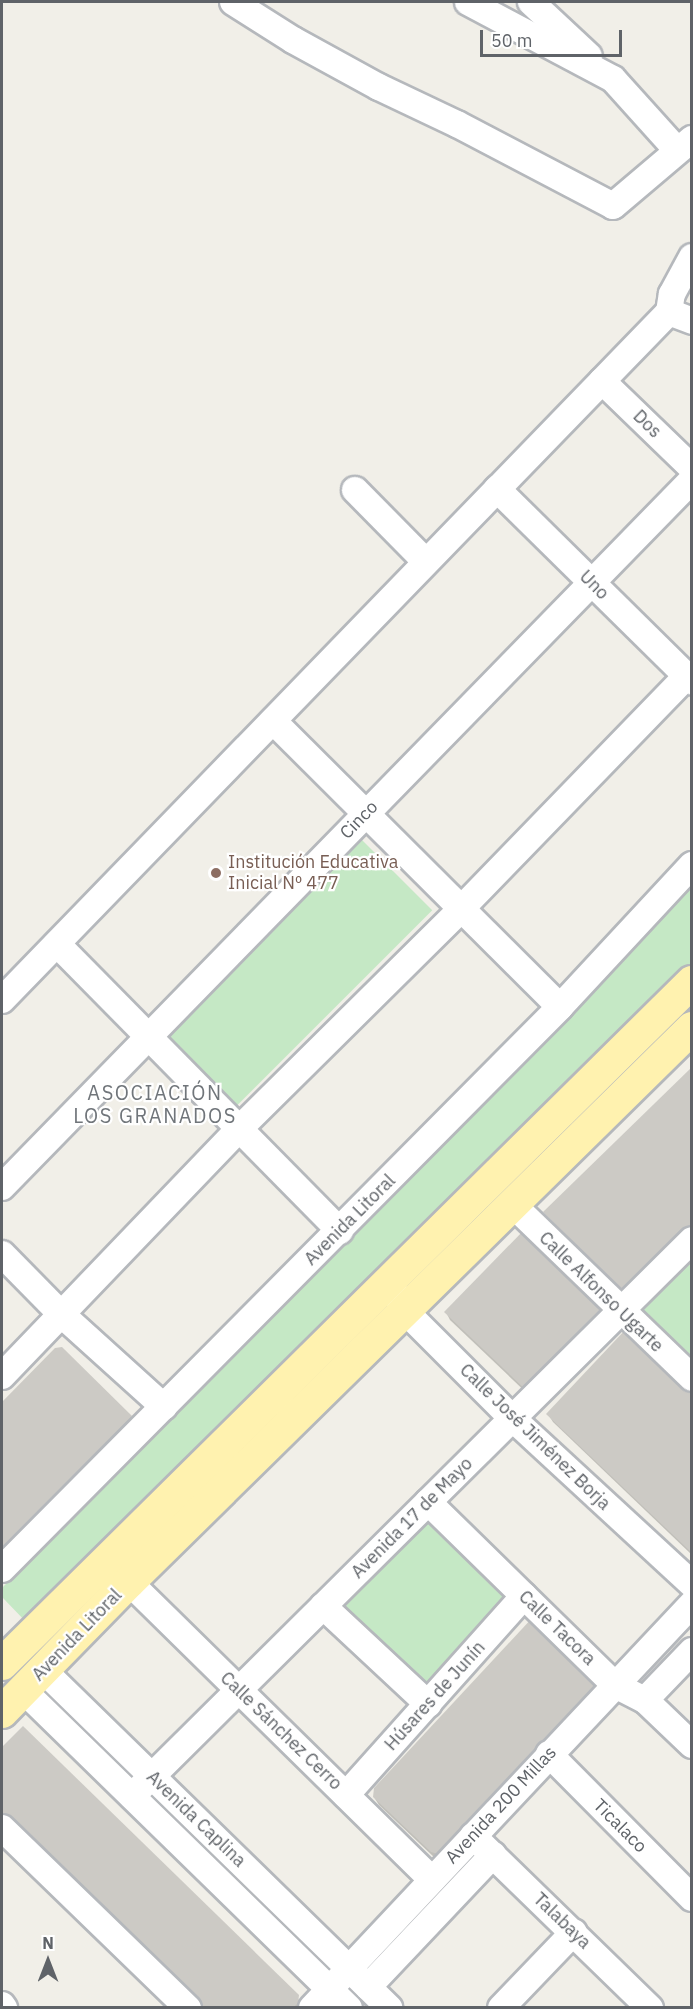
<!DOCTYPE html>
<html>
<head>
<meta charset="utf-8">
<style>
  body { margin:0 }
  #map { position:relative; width:693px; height:2009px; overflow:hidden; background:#f1efe8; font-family:"IBM Plex Sans",sans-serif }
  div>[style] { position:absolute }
  .green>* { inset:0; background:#c5e8c5; transform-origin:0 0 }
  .shadow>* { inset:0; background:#0003 }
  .building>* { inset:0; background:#cccac5 }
  .roads { filter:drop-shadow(2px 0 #b5b8bc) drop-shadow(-2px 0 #b5b8bc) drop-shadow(0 2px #b5b8bc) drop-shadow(0 -2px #b5b8bc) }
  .minor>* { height:26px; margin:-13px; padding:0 13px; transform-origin:13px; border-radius:13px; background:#fff }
  .major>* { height:32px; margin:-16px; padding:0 16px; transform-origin:16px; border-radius:16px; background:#fff2af }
  .dots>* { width:16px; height:16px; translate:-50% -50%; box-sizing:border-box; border:3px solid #fff; border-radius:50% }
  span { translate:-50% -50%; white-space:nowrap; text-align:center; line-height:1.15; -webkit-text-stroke:4.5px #fff; paint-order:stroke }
  .street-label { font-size:18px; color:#5f6368 }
  .education-label { font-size:18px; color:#785e54 }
  .left { translate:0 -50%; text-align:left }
  .neighbourhood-label { font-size:20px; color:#70757a; letter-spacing:1.5px }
  .frame { position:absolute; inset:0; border:3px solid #5f6368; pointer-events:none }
  .north { position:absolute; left:18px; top:1931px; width:60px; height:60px; -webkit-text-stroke:4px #fff; paint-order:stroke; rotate:0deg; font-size:16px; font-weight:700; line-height:24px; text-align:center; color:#5f6368 }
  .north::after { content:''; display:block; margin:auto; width:21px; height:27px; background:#5f6368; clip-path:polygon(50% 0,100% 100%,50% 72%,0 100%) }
  .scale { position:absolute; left:480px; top:30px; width:142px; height:27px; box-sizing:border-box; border:3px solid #5f6368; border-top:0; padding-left:8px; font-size:18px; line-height:21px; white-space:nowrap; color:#5f6368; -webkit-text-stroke:4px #fff; paint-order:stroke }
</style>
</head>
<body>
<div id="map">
  <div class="green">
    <i style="left:358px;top:836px;width:105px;height:280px;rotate:45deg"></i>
    <i style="clip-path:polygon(691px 881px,691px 964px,28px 1624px,2px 1597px,2px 1588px)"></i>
    <i style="clip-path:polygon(691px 1257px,691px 1362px,634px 1310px)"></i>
    <i style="left:428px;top:1517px;width:117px;height:126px;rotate:44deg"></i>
    <i style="clip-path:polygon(158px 1795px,327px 1963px,323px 1966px,152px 1802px,152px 1796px)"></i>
  </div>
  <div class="shadow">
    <i style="clip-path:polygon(692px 1069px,631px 1302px,545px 1212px)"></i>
    <i style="clip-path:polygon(525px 1232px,533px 1399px,450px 1320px,446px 1312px)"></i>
    <i style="clip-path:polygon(56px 1350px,131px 1417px,135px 1424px,2px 1558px,2px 1405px)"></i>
    <i style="clip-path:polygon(692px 1392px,692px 1555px,553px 1422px,548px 1414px)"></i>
    <i style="clip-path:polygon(605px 1684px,437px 1860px,379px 1805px,374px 1797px)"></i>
    <i style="clip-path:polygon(23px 1728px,297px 1996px,302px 2008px,190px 2008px,2px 1826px,2px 1749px)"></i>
  </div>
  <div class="building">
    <i style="clip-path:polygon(692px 1067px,692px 1231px,625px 1295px,543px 1212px)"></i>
    <i style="clip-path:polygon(525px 1229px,604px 1306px,606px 1313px,528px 1392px,444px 1312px)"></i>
    <i style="clip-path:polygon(626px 1329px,692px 1390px,692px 1553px,546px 1414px)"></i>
    <i style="clip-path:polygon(62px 1347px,132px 1416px,2px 1549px,2px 1402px,55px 1348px)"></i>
    <i style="clip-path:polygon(534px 1616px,601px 1683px,438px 1854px,431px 1852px,373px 1797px,374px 1788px)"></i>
    <i style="clip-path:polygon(23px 1726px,299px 1995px,298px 2003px,294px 2007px,191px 2007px,2px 1825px,2px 1747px)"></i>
  </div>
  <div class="roads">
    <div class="minor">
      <i style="left:233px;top:2px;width:71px;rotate:32.3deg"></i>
      <i style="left:293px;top:40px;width:98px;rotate:28.7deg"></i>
      <i style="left:379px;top:87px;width:86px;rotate:25.4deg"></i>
      <i style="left:457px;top:124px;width:176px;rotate:27.7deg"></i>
      <i style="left:613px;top:206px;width:104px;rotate:-40.3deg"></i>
      <i style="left:468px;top:2px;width:164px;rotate:28deg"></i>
      <i style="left:613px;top:79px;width:96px;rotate:48deg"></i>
      <i style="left:531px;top:2px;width:79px;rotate:43deg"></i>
      <i style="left:669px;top:312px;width:25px;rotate:21deg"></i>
      <i style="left:602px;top:381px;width:125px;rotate:44deg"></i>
      <i style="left:497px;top:489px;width:274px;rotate:44.6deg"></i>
      <i style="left:355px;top:490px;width:100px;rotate:45.4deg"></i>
      <i style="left:273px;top:721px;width:405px;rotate:44.9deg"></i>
      <i style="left:57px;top:944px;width:403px;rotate:45.4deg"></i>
      <i style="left:2px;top:1000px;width:958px;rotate:-45.89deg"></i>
      <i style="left:669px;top:312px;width:18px;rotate:-81deg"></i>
      <i style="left:672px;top:294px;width:42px;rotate:-61.6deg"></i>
      <i style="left:2px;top:1187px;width:988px;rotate:-45.7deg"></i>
      <i style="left:512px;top:1204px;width:250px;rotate:44deg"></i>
      <i style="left:2px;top:1254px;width:83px;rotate:45.5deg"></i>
      <i style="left:60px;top:1313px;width:140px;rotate:42.1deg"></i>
      <i style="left:396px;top:1294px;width:18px;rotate:63deg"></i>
      <i style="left:404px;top:1310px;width:153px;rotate:45deg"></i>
      <i style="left:512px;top:1418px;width:245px;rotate:42.7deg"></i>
      <i style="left:2px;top:1376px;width:341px;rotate:-46.2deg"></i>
      <i style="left:238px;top:1130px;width:313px;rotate:-44.7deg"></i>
      <i style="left:460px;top:910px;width:326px;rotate:-45.9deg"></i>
      <i style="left:428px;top:1502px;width:262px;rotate:44.4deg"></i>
      <i style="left:615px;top:1685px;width:34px;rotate:27deg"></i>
      <i style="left:645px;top:1700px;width:65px;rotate:43.8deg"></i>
      <i style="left:2px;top:1569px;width:792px;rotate:-45.2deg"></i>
      <i style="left:560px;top:1007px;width:194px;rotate:-47.1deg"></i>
      <i style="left:129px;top:1582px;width:425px;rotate:44.5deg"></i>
      <i style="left:323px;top:1606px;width:144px;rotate:43deg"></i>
      <i style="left:43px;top:1670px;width:484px;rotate:44.3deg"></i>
      <i style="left:24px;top:1691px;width:454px;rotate:44.3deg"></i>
      <i style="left:645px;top:1700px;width:68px;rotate:-46.2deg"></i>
      <i style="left:549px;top:1754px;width:203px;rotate:45.2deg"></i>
      <i style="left:346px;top:1795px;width:267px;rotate:-48.2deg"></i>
      <i style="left:132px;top:1796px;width:789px;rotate:-44.79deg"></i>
      <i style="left:2px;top:1828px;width:259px;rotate:44.1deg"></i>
      <i style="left:473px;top:1836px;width:247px;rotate:44.2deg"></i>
      <i style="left:368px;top:1987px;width:182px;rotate:-46.6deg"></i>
      <i style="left:2px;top:2005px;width:4px;rotate:56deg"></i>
      <i style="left:312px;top:2008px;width:555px;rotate:-46.75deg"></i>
      <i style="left:501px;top:2008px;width:105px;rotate:-46.2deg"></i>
    </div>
    <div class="major">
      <i style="left:2px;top:1664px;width:970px;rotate:-44.67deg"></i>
      <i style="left:2px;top:1712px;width:182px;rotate:-45.7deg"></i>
      <i style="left:129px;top:1582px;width:790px;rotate:-44.54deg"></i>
    </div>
  </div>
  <div class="dots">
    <i style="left:216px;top:873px;background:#8d6e63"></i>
  </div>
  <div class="street-label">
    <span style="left:647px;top:424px;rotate:44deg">Dos</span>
    <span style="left:594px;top:585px;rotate:45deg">Uno</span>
    <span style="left:359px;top:820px;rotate:-46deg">Cinco</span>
    <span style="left:350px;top:1220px;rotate:-45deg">Avenida Litoral</span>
    <span style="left:601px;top:1292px;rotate:44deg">Calle Alfonso Ugarte</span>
    <span style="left:535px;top:1437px;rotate:44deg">Calle José Jiménez Borja</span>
    <span style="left:412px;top:1518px;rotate:-45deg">Avenida 17 de Mayo</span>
    <span style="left:557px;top:1628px;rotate:44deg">Calle Tacora</span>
    <span style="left:77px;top:1635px;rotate:-46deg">Avenida Litoral</span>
    <span style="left:435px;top:1696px;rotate:-48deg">Húsares de Junín</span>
    <span style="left:281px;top:1731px;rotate:44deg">Calle Sánchez Cerro</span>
    <span style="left:501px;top:1805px;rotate:-47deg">Avenida 200 Millas</span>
    <span style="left:196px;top:1819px;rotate:44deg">Avenida Caplina</span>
    <span style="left:620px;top:1826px;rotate:45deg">Ticalaco</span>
    <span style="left:562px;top:1921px;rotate:44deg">Talabaya</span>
  </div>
  <div class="education-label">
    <span class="left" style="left:228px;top:873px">Institución Educativa<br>Inicial Nº 477</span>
  </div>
  <div class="neighbourhood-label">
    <span style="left:155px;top:1104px">ASOCIACIÓN<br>LOS GRANADOS</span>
  </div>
  <div class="frame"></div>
  <div class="north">N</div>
  <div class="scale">50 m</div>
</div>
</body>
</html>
